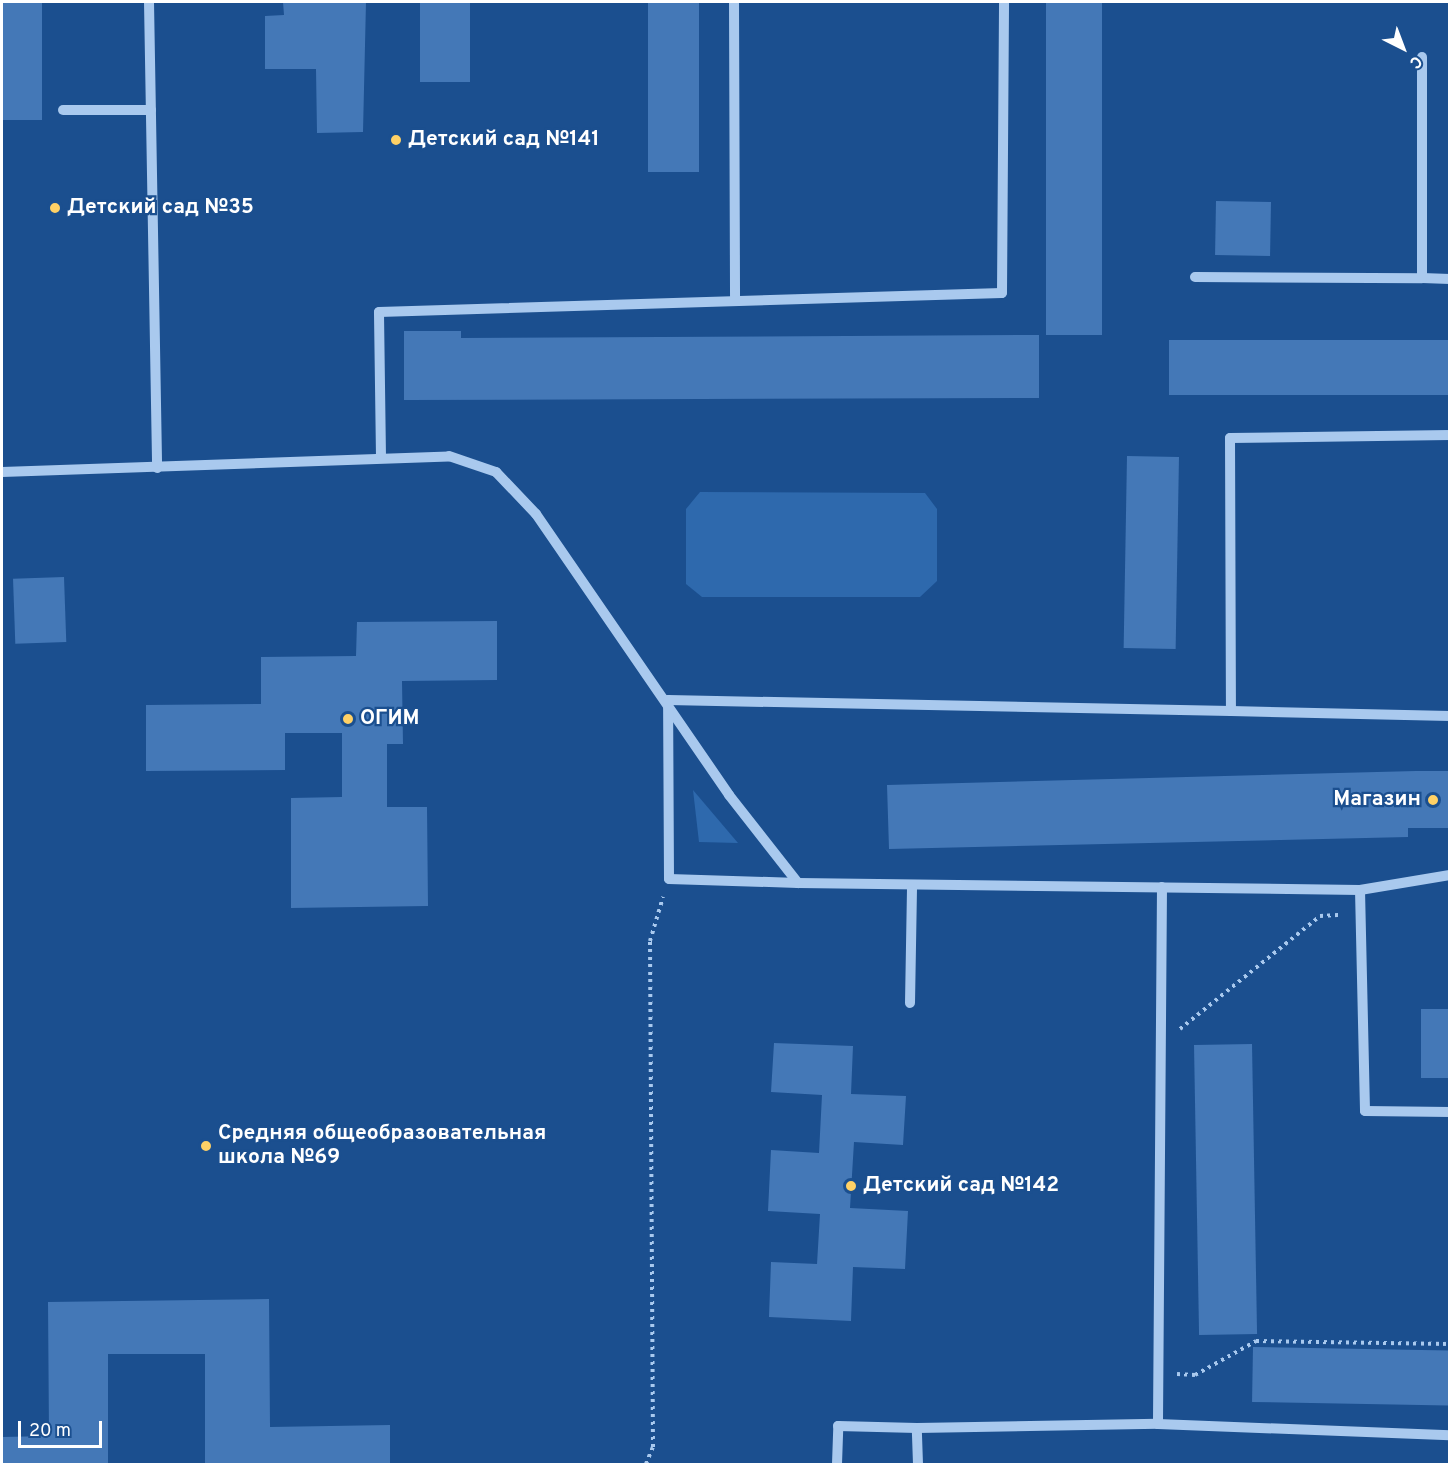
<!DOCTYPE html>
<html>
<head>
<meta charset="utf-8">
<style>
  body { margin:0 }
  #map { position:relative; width:1451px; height:1466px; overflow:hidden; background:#1b4f8f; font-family:Overpass,sans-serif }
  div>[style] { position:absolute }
  .green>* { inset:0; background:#2e69ad }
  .building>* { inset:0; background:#4478b7; transform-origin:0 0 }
  .path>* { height:4px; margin-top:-2px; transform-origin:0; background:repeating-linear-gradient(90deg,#a9c9ee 0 3px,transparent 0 7.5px) }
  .minor>* { height:10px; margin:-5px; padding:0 5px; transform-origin:5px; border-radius:5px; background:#a9c9ee }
  .dots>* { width:16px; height:16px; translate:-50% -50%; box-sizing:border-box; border:3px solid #1b4f8f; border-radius:50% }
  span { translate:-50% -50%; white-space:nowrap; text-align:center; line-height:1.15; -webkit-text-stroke:4.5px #1b4f8f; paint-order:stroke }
  .poi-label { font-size:21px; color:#fff; font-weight:700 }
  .left { translate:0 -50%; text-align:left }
  .right { translate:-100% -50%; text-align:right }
  .frame { position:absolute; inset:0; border:3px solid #fff; pointer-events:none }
  .north { position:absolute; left:1373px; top:18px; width:60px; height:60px; -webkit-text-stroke:4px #1b4f8f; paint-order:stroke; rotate:138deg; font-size:16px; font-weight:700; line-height:24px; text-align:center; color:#fff }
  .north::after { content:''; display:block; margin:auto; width:21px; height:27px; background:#fff; clip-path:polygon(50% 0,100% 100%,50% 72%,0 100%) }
  .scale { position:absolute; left:18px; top:1421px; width:84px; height:27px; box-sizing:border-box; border:3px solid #fff; border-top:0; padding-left:8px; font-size:18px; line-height:21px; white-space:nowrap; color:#fff; -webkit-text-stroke:4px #1b4f8f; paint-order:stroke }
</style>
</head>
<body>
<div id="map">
  <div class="green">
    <i style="clip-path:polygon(700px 492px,925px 493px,937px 509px,937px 581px,920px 597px,702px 597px,686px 584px,686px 509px)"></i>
    <i style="clip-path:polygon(693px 790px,738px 843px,699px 842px)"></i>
  </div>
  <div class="building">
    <i style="left:2px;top:2px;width:40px;height:118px"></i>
    <i style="clip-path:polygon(283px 2px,366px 2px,363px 132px,317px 133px,316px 69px,265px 69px,265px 16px,284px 15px)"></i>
    <i style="left:420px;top:2px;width:50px;height:80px"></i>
    <i style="left:648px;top:2px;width:51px;height:170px"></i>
    <i style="left:1046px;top:2px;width:56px;height:333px"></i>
    <i style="left:1216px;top:201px;width:55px;height:54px;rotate:1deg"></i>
    <i style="clip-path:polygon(404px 331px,461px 331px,461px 338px,1039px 335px,1039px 398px,404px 400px)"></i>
    <i style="left:1169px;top:340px;width:280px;height:55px"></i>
    <i style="left:1127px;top:456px;width:52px;height:192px;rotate:1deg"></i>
    <i style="left:64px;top:577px;width:65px;height:51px;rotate:88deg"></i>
    <i style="clip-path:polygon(497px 621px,497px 680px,402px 681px,403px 744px,387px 744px,387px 807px,427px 807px,428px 906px,291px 908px,291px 798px,342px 797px,342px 733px,285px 733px,285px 770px,146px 771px,146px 705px,261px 704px,261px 657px,356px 656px,357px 622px)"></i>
    <i style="clip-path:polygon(1416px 771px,1449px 771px,1449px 828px,1408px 828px,1408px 837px,889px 849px,887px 785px)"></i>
    <i style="left:1421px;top:1009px;width:28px;height:69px"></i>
    <i style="clip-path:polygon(774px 1043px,853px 1046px,851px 1094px,906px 1096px,903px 1145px,854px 1142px,850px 1208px,908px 1211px,905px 1269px,853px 1267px,851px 1321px,769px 1317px,771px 1262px,817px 1264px,820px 1214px,768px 1211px,771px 1150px,819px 1153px,822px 1095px,771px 1092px)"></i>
    <i style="left:1252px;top:1044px;width:290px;height:58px;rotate:89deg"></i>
    <i style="clip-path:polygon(269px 1299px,270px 1427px,390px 1425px,390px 1464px,205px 1464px,205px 1354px,108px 1354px,108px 1464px,2px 1464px,2px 1437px,49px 1436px,48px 1302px)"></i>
    <i style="left:1253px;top:1347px;width:196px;height:55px;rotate:1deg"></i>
  </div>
  <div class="path">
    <i style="left:1180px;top:1029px;width:180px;rotate:-38.9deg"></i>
    <i style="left:1320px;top:916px;width:22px;rotate:-3deg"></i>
    <i style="left:1177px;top:1374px;width:18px;rotate:3deg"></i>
    <i style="left:1195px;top:1375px;width:70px;rotate:-29.1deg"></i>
    <i style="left:1256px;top:1341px;width:194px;rotate:0.9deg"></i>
    <i style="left:646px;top:1464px;width:18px;rotate:-68deg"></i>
    <i style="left:653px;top:1447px;width:506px;rotate:-90.34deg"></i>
    <i style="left:650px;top:941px;width:46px;rotate:-73.5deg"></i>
  </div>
  <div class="minor">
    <i style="left:149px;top:2px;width:466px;rotate:89deg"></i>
    <i style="left:734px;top:2px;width:299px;rotate:89.8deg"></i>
    <i style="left:1422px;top:57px;width:221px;rotate:90deg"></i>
    <i style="left:1422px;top:278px;width:28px;rotate:2deg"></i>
    <i style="left:63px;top:110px;width:88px"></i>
    <i style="left:1195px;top:277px;width:227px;rotate:0.3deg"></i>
    <i style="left:1450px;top:435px;width:220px;rotate:179.2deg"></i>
    <i style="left:1230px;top:438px;width:273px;rotate:89.8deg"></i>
    <i style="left:1231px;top:711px;width:219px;rotate:1.3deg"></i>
    <i style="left:381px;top:457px;width:145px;rotate:-90.8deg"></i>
    <i style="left:379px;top:312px;width:623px;rotate:-1.75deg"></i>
    <i style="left:1002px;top:293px;width:291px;rotate:-89.6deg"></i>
    <i style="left:2px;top:472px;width:447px;rotate:-2deg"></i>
    <i style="left:449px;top:456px;width:50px;rotate:18.8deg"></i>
    <i style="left:496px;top:472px;width:58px;rotate:46.4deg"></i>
    <i style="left:536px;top:514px;width:341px;rotate:55.5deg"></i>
    <i style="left:729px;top:795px;width:112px;rotate:51.9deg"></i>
    <i style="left:798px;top:883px;width:562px;rotate:0.71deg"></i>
    <i style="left:1360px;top:890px;width:91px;rotate:-9.5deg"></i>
    <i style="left:798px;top:883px;width:129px;rotate:-178.2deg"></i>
    <i style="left:669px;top:879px;width:179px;rotate:-90.3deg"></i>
    <i style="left:668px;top:700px;width:563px;rotate:1.12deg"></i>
    <i style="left:1162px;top:887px;width:537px;rotate:90.43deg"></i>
    <i style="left:1158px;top:1424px;width:292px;rotate:2.2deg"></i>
    <i style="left:1360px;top:890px;width:221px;rotate:88.7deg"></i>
    <i style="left:1365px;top:1111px;width:85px;rotate:0.7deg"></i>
    <i style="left:910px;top:1003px;width:118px;rotate:-89deg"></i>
    <i style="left:837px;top:1464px;width:38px;rotate:-88deg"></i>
    <i style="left:838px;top:1426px;width:79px;rotate:1.5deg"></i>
    <i style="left:918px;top:1464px;width:36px;rotate:-92deg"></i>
    <i style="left:917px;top:1428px;width:241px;rotate:-1deg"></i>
  </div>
  <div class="dots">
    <i style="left:396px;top:140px;background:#ffd166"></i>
    <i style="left:55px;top:208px;background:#ffd166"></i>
    <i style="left:348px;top:719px;background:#ffd166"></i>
    <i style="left:1433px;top:800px;background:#ffd166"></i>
    <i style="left:206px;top:1146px;background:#ffd166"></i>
    <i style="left:851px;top:1186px;background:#ffd166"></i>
  </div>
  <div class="poi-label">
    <span class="left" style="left:408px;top:140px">Детский сад №141</span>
    <span class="left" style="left:67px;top:208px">Детский сад №35</span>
    <span class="left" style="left:360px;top:719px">ОГИМ</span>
    <span class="right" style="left:1421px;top:800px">Магазин</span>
    <span class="left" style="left:218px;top:1146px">Средняя общеобразовательная<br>школа №69</span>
    <span class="left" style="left:863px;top:1186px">Детский сад №142</span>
  </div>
  <div class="frame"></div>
  <div class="north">С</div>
  <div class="scale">20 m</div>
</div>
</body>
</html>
